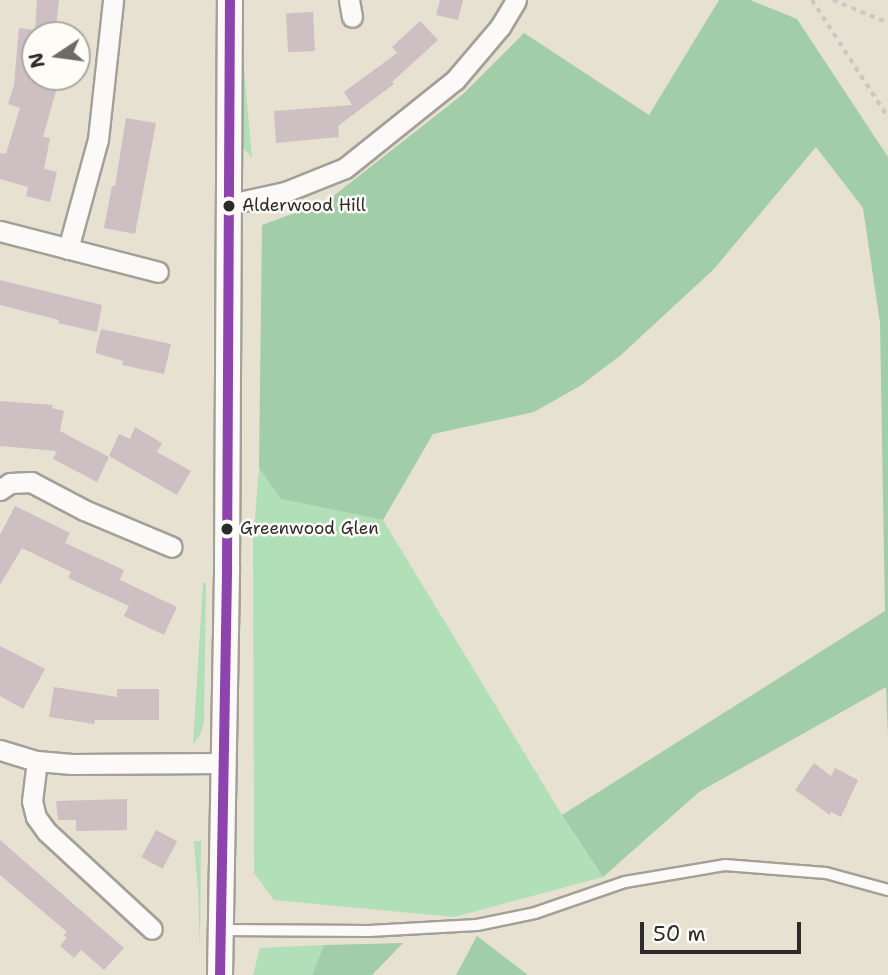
<!DOCTYPE html>
<html>
<head>
<meta charset="utf-8">
<style>
  body { margin:0 }
  #map { position:relative; width:888px; height:975px; overflow:hidden; background:#e7e1d2; font-family:"Shantell Sans",sans-serif }
  div>[style] { position:absolute }
  .green>* { inset:0; background:#b0dfb8 }
  .forest>* { inset:0; background:#a2cda9 }
  .building>* { inset:0; background:#cebfc3; transform-origin:0 0 }
  .path>* { height:3.5px; margin-top:-1.75px; transform-origin:0; background:repeating-linear-gradient(90deg,#c9c8c4 0 5px,transparent 0 10px) }
  .roads { filter:drop-shadow(2px 0 #a3a097) drop-shadow(-2px 0 #a3a097) drop-shadow(0 2px #a3a097) drop-shadow(0 -2px #a3a097) }
  .service>* { height:10px; margin:-5px; padding:0 5px; transform-origin:5px; border-radius:5px; background:#fbfaf8 }
  .minor>* { height:19px; margin:-9.5px; padding:0 9.5px; transform-origin:9.5px; border-radius:9.5px; background:#fbfaf8 }
  .tertiary>* { height:24px; margin:-12px; padding:0 12px; transform-origin:12px; border-radius:12px; background:#fbfaf8 }
  .bus-1>* { height:10px; margin:-5px; padding:0 5px; transform-origin:5px; border-radius:5px; background:#8e44ad }
  .dots>* { width:19px; height:19px; translate:-50% -50%; box-sizing:border-box; border:4px solid #fdfcf7; border-radius:50% }
  span { translate:-50% -50%; white-space:nowrap; text-align:center; line-height:1.15; -webkit-text-stroke:5px #fdfcf7; paint-order:stroke }
  .bus-label { font-size:17px; color:#2b2b2b }
  .left { translate:0 -50%; text-align:left }
  .north { position:absolute; left:21px; top:21px; width:70px; height:70px; box-sizing:border-box; background:#fdfcf7; border:2px solid #a9a8a5; border-radius:50%; rotate:257deg; font-size:19px; font-weight:700; line-height:28px; text-align:center; color:#2b2b2b }
  .north::after { content:''; display:block; margin:auto; width:24px; height:32px; background:#6d6b65; clip-path:polygon(50% 0,100% 100%,50% 72%,0 100%) }
  .scale { position:absolute; left:640px; top:922px; width:161px; height:32px; box-sizing:border-box; border:4px solid #2b2b2b; border-top:0; padding-left:9px; font-size:21px; line-height:24px; white-space:nowrap; color:#2b2b2b; -webkit-text-stroke:5px #fdfcf7; paint-order:stroke }
</style>
</head>
<body>
<div id="map">
  <div class="green">
    <i style="clip-path:polygon(240px 64px,244px 69px,252px 158px,243px 148px)"></i>
    <i style="clip-path:polygon(259px 468px,281px 499px,383px 520px,562px 815px,603px 877px,454px 917px,274px 900px,254px 873px,253px 542px)"></i>
    <i style="clip-path:polygon(203px 583px,206px 583px,204px 722px,200px 735px,193px 745px)"></i>
    <i style="clip-path:polygon(194px 841px,201px 841px,200px 948px,198px 892px)"></i>
    <i style="clip-path:polygon(324px 945px,312px 975px,253px 975px,260px 948px)"></i>
  </div>
  <div class="forest">
    <i style="clip-path:polygon(719px 0,750px 0,797px 19px,888px 157px,888px 737px,886px 687px,699px 792px,603px 877px,562px 815px,885px 611px,880px 323px,863px 208px,816px 147px,714px 269px,621px 355px,580px 386px,534px 412px,433px 434px,383px 520px,281px 499px,259px 468px,262px 225px,327px 201px,462px 95px,524px 33px,649px 115px)"></i>
    <i style="clip-path:polygon(477px 936px,528px 975px,456px 975px)"></i>
    <i style="clip-path:polygon(403px 943px,372px 975px,312px 975px,324px 945px)"></i>
  </div>
  <div class="building">
    <i style="clip-path:polygon(37px 0,59px 0,55px 35px,35px 35px,35px 77px,60px 77px,43px 137px,50px 138px,44px 169px,57px 172px,50px 202px,26px 196px,28px 187px,0 179px,0 153px,6px 154px,20px 108px,8px 104px,14px 85px,19px 28px,35px 30px,35px 32px)"></i>
    <i style="clip-path:polygon(440px 0,463px 0,458px 20px,436px 15px)"></i>
    <i style="left:313px;top:12px;width:39px;height:27px;rotate:87deg"></i>
    <i style="clip-path:polygon(420px 21px,438px 40px,392px 82px,394px 84px,338px 126px,339px 137px,276px 143px,274px 111px,352px 105px,344px 92px,397px 53px,392px 47px)"></i>
    <i style="clip-path:polygon(126px 118px,156px 123px,135px 234px,104px 228px,112px 186px,115px 186px)"></i>
    <i style="clip-path:polygon(0 280px,102px 305px,97px 332px,58px 323px,59px 320px,0 305px)"></i>
    <i style="clip-path:polygon(101px 329px,171px 344px,164px 374px,122px 365px,123px 361px,95px 353px)"></i>
    <i style="clip-path:polygon(0 401px,53px 405px,52px 408px,64px 411px,60px 431px,109px 457px,97px 482px,53px 459px,57px 451px,0 446px)"></i>
    <i style="clip-path:polygon(135px 427px,162px 443px,157px 452px,191px 471px,177px 495px,109px 456px,119px 434px,130px 439px)"></i>
    <i style="clip-path:polygon(15px 506px,70px 533px,65px 543px,124px 570px,120px 580px,177px 607px,164px 635px,124px 616px,129px 606px,68px 578px,71px 572px,22px 548px,0 585px,0 535px)"></i>
    <i style="clip-path:polygon(0 646px,45px 669px,23px 709px,0 696px)"></i>
    <i style="clip-path:polygon(54px 687px,117px 697px,117px 689px,159px 689px,159px 720px,95px 720px,94px 724px,49px 717px)"></i>
    <i style="clip-path:polygon(814px 763px,831px 776px,835px 768px,858px 780px,841px 817px,831px 812px,830px 815px,795px 790px)"></i>
    <i style="clip-path:polygon(127px 799px,127px 830px,76px 831px,76px 820px,58px 820px,56px 801px)"></i>
    <i style="left:156px;top:830px;width:24px;height:31px;rotate:28deg"></i>
    <i style="clip-path:polygon(0 840px,124px 948px,104px 970px,81px 950px,74px 958px,60px 946px,67px 938px,64px 935px,67px 932px,0 875px)"></i>
  </div>
  <div class="path">
    <i style="left:812px;top:0;width:140px;rotate:57deg"></i>
    <i style="left:833px;top:0;width:60px;rotate:22.7deg"></i>
  </div>
  <div class="roads">
    <div class="service">
      <i style="left:221px;top:930px;width:148px;rotate:0.4deg"></i>
      <i style="left:369px;top:931px;width:108px;rotate:-3.2deg"></i>
      <i style="left:477px;top:925px;width:59px;rotate:-11.7deg"></i>
      <i style="left:535px;top:913px;width:95px;rotate:-19deg"></i>
      <i style="left:625px;top:882px;width:101px;rotate:-9.6deg"></i>
      <i style="left:725px;top:865px;width:101px;rotate:4.5deg"></i>
      <i style="left:826px;top:873px;width:64px;rotate:15.3deg"></i>
    </div>
    <div class="minor">
      <i style="left:349px;top:0;width:17px;rotate:80deg"></i>
      <i style="left:230px;top:204px;width:56px;rotate:-12.3deg"></i>
      <i style="left:285px;top:192px;width:65px;rotate:-21.8deg"></i>
      <i style="left:345px;top:168px;width:141px;rotate:-38.7deg"></i>
      <i style="left:455px;top:80px;width:70px;rotate:-49.7deg"></i>
      <i style="left:500px;top:27px;width:31px;rotate:-59deg"></i>
      <i style="left:0;top:231px;width:163px;rotate:14.5deg"></i>
      <i style="left:68px;top:249px;width:114px;rotate:-74.7deg"></i>
      <i style="left:98px;top:139px;width:140px;rotate:-83.8deg"></i>
      <i style="left:0;top:490px;width:12px;rotate:-35deg"></i>
      <i style="left:10px;top:483px;width:21px;rotate:-3deg"></i>
      <i style="left:31px;top:482px;width:60px;rotate:27.8deg"></i>
      <i style="left:84px;top:510px;width:95px;rotate:22.8deg"></i>
      <i style="left:0;top:750px;width:39px;rotate:17deg"></i>
      <i style="left:37px;top:761px;width:35px;rotate:5deg"></i>
      <i style="left:72px;top:764px;width:152px;rotate:-0.4deg"></i>
      <i style="left:37px;top:761px;width:40px;rotate:97.1deg"></i>
      <i style="left:32px;top:801px;width:16px;rotate:76deg"></i>
      <i style="left:36px;top:817px;width:17px;rotate:54deg"></i>
      <i style="left:46px;top:831px;width:144px;rotate:42.8deg"></i>
    </div>
    <div class="tertiary">
      <i style="left:220px;top:975px;width:409px;rotate:-89deg"></i>
      <i style="left:227px;top:566px;width:566px;rotate:-89.7deg"></i>
    </div>
  </div>
  <div class="bus-1">
    <i style="left:220px;top:975px;width:409px;rotate:-89deg"></i>
    <i style="left:227px;top:566px;width:566px;rotate:-89.7deg"></i>
  </div>
  <div class="dots">
    <i style="left:229px;top:206px;background:#2b2b2b"></i>
    <i style="left:227px;top:529px;background:#2b2b2b"></i>
  </div>
  <div class="bus-label">
    <span class="left" style="left:242px;top:206px">Alderwood Hill</span>
    <span class="left" style="left:240px;top:529px">Greenwood Glen</span>
  </div>
  <div class="north">N</div>
  <div class="scale">50 m</div>
</div>
</body>
</html>
